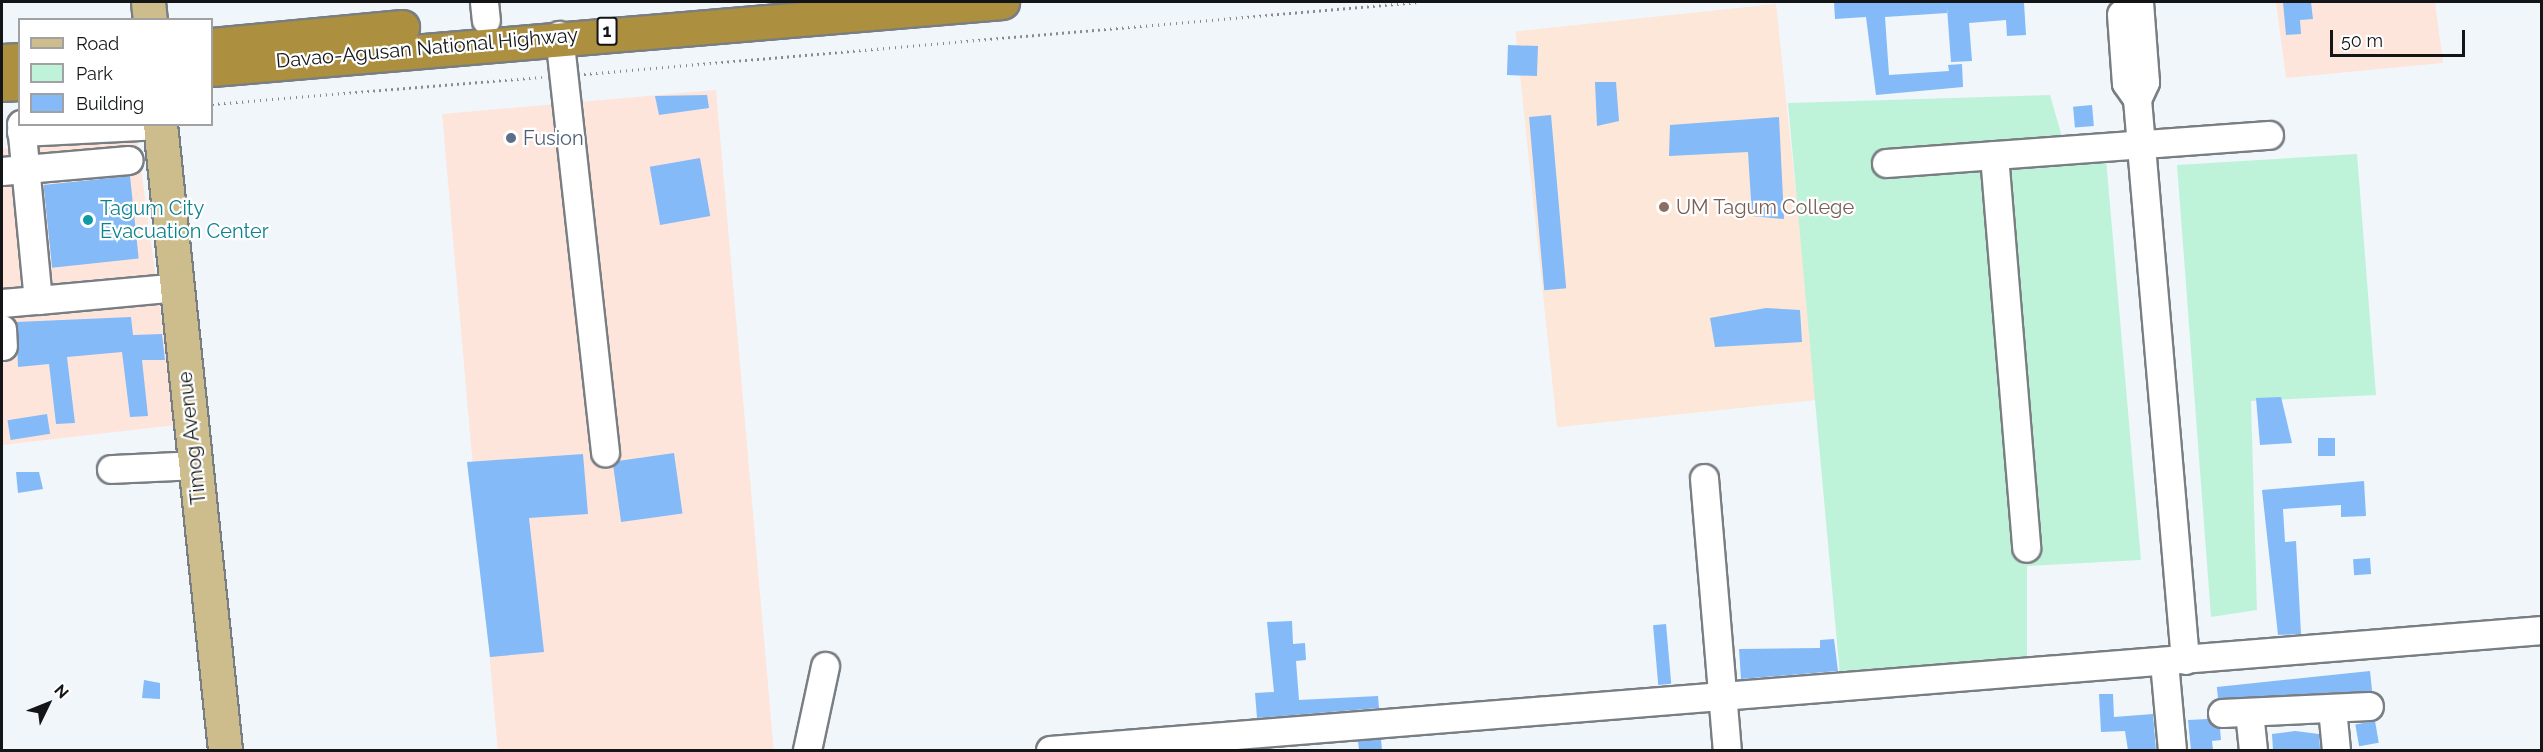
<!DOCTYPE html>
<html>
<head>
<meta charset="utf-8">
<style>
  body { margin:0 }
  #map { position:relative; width:2543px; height:752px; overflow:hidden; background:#f1f6fb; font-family:Raleway,sans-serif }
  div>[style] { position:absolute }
  .commercial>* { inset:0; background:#fee5dc; transform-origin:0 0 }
  .education>* { inset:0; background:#fce7d8; transform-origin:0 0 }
  .green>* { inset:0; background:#bff3d9 }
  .building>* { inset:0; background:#83baf7; transform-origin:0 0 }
  .path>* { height:3px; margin-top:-1.5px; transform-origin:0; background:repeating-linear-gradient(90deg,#888b8f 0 1.5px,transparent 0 6px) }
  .roads { filter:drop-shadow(2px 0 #797e83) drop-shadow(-2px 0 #797e83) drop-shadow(0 2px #797e83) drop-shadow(0 -2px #797e83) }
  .minor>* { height:27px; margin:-13.5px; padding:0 13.5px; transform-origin:13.5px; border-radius:13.5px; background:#fff }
  .major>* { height:33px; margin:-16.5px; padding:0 16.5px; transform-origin:16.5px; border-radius:16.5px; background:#cdbc8c }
  .highway>* { height:33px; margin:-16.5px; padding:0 16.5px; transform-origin:16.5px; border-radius:16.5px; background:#ac8f3f }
  .dots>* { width:16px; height:16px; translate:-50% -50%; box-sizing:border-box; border:3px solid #fff; border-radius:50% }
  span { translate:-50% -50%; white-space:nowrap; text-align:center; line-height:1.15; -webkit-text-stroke:4.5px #fff; paint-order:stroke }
  .shield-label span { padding:2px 4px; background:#fff; border:2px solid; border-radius:4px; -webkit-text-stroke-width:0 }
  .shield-label { font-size:18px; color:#131517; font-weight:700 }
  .street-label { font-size:20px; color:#131517 }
  .service-label { font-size:20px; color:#4e5e75 }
  .left { translate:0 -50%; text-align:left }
  .education-label { font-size:20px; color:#785e54 }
  .culture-label { font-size:20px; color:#0d838f }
  .frame { position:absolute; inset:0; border:3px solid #131517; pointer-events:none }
  .legend { position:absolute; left:18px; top:18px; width:195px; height:108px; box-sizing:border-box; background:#fff; border:2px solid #a1a1a2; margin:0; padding:8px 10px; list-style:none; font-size:18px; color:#131517 }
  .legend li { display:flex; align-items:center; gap:12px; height:30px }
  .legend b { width:30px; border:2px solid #a1a1a2 }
  .north { position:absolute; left:18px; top:674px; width:60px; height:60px; -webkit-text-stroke:4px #fff; paint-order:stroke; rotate:47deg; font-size:16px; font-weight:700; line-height:24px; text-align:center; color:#131517 }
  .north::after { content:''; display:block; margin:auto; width:21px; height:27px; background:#131517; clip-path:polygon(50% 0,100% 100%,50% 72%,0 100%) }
  .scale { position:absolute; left:2330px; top:30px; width:135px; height:27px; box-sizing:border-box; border:3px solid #131517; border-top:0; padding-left:8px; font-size:18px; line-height:21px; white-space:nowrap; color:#131517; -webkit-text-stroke:4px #fff; paint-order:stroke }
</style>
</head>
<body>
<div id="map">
  <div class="commercial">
    <i style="clip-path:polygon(2276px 2px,2435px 2px,2443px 63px,2286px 78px)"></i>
    <i style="left:716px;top:90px;width:662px;height:275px;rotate:85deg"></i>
    <i style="clip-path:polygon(137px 139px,176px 425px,2px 445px,2px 149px)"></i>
  </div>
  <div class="education">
    <i style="left:1776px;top:4px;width:398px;height:262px;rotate:84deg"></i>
  </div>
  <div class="green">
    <i style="clip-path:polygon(2050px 95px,2069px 161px,2106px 159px,2141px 560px,2027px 566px,2027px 660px,1840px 676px,1788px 103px)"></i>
    <i style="clip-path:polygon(2357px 154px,2376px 395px,2251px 401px,2257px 610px,2211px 617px,2177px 165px)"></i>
  </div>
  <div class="building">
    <i style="clip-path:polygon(1834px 2px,2024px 3px,2026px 35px,2007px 36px,2006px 20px,1969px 23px,1972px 61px,1951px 62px,1947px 8px,1947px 13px,1885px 17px,1889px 75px,1949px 71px,1948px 65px,1962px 64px,1963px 87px,1876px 95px,1866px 17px,1835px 19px)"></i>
    <i style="clip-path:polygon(2283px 2px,2311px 2px,2313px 19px,2300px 20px,2301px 34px,2286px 35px)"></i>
    <i style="left:1508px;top:45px;width:30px;height:30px;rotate:2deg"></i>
    <i style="clip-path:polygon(1595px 82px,1616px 82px,1619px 121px,1597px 126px)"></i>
    <i style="clip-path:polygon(707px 95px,709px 108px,659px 115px,655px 96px)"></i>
    <i style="left:2092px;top:105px;width:21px;height:19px;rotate:85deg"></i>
    <i style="left:1551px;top:115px;width:174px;height:22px;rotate:85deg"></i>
    <i style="clip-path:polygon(1779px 117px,1784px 219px,1752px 216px,1748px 152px,1669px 156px,1670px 125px)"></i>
    <i style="left:700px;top:158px;width:59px;height:51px;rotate:80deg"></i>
    <i style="left:130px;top:176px;width:83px;height:87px;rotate:84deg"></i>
    <i style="clip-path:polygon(1766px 308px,1800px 310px,1802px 342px,1715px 347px,1710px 318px)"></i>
    <i style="clip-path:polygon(131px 317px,133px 335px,162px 334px,165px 360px,142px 360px,148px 416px,130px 417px,122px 352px,67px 357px,75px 423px,56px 424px,49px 364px,18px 367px,16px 322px)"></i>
    <i style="clip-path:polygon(2281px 397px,2292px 443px,2260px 445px,2256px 398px)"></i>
    <i style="left:47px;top:414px;width:20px;height:40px;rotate:81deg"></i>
    <i style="left:2335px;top:438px;width:18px;height:17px;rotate:90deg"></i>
    <i style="left:674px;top:453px;width:61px;height:62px;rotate:82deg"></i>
    <i style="clip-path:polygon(583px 454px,588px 514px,529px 518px,544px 652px,490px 657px,467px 462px)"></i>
    <i style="clip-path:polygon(16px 472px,39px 472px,43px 489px,18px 493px)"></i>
    <i style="clip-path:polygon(2364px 481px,2366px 516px,2341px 517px,2341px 505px,2283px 509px,2285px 542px,2296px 541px,2301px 634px,2278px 635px,2262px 490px)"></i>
    <i style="left:2370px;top:558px;width:16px;height:17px;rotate:86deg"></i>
    <i style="clip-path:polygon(1292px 621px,1293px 644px,1305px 643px,1306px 660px,1296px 661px,1299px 700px,1378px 696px,1379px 708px,1257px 718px,1255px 693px,1274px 692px,1267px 622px)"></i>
    <i style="left:1666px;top:624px;width:60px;height:13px;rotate:85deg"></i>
    <i style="clip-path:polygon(1834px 639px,1838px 671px,1741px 679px,1739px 649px,1820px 648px,1820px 640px)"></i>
    <i style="left:2370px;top:671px;width:20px;height:154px;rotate:84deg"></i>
    <i style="clip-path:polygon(144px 680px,160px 683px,160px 699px,142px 698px)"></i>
    <i style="clip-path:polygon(2099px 694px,2113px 694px,2114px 717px,2153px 714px,2156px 750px,2128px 750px,2125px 731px,2101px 732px)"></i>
    <i style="clip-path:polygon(2208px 719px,2220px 728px,2221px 740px,2212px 741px,2213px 750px,2191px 750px,2188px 720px)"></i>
    <i style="left:2375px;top:721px;width:22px;height:20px;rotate:80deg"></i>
    <i style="clip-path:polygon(2295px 731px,2319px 734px,2320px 749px,2273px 750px,2272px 734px)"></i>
    <i style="clip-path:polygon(1381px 739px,1382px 750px,1359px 750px,1358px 741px)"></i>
  </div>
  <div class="path">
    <i style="left:584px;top:74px;width:838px;rotate:-4.93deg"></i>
    <i style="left:212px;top:104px;width:331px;rotate:-4.7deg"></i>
  </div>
  <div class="roads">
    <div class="minor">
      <i style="left:484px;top:2px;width:18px;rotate:84deg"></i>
      <i style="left:2139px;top:2px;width:80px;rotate:85.7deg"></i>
      <i style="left:2145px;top:82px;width:19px;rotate:115deg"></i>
      <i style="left:2137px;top:99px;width:563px;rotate:85.11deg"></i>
      <i style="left:2121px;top:14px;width:69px;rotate:85.9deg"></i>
      <i style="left:2126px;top:83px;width:19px;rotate:55deg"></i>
      <i style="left:559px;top:35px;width:420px;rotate:83.7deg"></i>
      <i style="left:21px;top:124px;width:177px;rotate:84.5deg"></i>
      <i style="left:38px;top:300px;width:140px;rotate:-5.3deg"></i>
      <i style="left:21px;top:132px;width:139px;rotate:-2.9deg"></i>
      <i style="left:1994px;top:155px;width:394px;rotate:85.3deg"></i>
      <i style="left:1886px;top:163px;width:384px;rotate:-4.2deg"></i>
      <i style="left:2px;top:171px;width:127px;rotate:-5deg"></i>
      <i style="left:2px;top:303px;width:36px;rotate:-5deg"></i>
      <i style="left:2px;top:329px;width:17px;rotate:87deg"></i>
      <i style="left:111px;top:469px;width:84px;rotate:-2.7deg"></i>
      <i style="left:1704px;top:478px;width:273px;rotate:85.2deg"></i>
      <i style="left:2164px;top:662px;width:88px;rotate:84.8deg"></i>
      <i style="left:2332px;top:708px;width:42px;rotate:84.6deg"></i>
      <i style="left:2249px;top:712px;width:38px;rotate:84deg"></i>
      <i style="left:2222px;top:713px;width:147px;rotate:-2.7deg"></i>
      <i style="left:807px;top:750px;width:86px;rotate:-77.9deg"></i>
      <i style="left:1050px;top:750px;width:1497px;rotate:-4.6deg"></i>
    </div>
    <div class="major">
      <i style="left:148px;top:2px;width:18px;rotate:84deg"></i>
      <i style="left:160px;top:124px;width:629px;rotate:84.07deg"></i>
    </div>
    <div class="highway">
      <i style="left:212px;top:45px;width:191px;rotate:-5.4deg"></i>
      <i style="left:2px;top:61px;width:18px;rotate:-3deg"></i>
      <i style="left:212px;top:69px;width:793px;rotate:-4.85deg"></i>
      <i style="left:2px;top:84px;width:18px;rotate:-3deg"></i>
    </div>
  </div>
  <div class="dots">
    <i style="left:511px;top:138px;background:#5c6f8a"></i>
    <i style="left:1664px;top:207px;background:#8d6e63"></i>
    <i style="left:88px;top:220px;background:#0f9aa8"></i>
  </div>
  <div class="shield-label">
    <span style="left:607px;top:31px">1</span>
  </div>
  <div class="street-label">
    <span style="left:427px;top:48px;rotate:-5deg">Davao-Agusan National Highway</span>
    <span style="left:192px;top:438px;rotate:-96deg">Timog Avenue</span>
  </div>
  <div class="service-label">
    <span class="left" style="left:523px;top:138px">Fusion</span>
  </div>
  <div class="education-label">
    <span class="left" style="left:1676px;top:207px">UM Tagum College</span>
  </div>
  <div class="culture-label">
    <span class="left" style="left:100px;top:220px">Tagum City<br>Evacuation Center</span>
  </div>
  <div class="frame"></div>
  <ul class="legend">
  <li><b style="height:8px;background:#cdbc8c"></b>Road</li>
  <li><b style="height:16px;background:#bff3d9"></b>Park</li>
  <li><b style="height:16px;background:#83baf7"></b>Building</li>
  </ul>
  <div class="north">N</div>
  <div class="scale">50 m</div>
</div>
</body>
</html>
